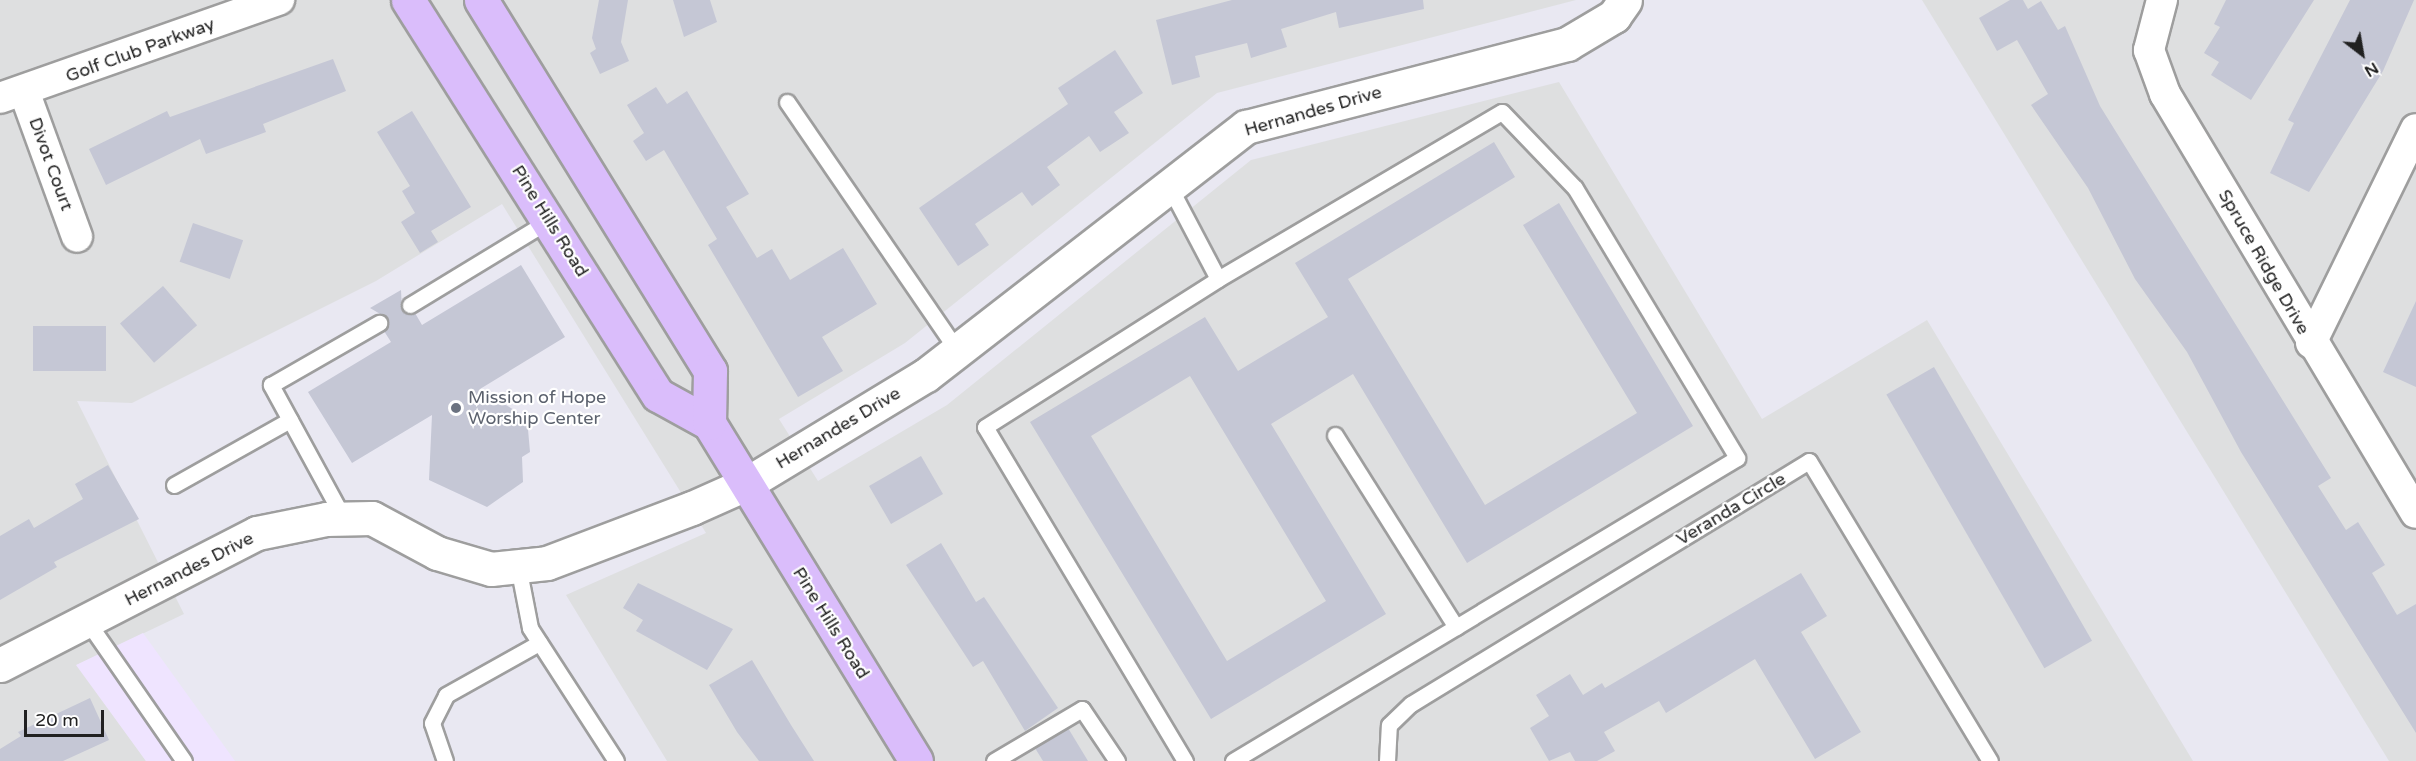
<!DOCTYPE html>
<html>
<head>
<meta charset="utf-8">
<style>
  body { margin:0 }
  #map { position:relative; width:2416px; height:761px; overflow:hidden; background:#e9e8f2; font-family:"Varela Round",sans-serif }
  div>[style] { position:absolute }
  .residential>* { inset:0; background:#dedfe0 }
  .education>* { inset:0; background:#efe4ff }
  .building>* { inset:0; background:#c5c7d5; transform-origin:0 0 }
  .roads { filter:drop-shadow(2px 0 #9e9e9e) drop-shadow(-2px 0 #9e9e9e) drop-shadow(0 2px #9e9e9e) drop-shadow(0 -2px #9e9e9e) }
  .service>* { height:15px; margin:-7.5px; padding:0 7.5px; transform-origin:7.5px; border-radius:7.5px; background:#fff }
  .minor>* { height:30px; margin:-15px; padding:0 15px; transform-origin:15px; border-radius:15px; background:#fff }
  .tertiary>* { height:33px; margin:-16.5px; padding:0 16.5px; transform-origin:16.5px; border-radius:16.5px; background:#fff }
  .secondary>* { height:33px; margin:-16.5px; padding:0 16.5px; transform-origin:16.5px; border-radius:16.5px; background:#dabdfb }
  .dots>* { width:16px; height:16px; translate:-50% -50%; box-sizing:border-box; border:3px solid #fff; border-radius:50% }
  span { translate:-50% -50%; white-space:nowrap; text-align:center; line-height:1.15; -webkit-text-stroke:4.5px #fff; paint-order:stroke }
  .street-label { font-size:18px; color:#212121 }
  .worship-label { font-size:18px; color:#5b616d }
  .left { translate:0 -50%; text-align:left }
  .north { position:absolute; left:2332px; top:24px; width:60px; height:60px; -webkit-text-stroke:4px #fff; paint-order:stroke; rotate:149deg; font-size:16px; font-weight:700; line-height:24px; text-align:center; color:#212121 }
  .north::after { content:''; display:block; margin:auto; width:21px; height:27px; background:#212121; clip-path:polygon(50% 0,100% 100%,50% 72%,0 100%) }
  .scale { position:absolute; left:24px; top:710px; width:80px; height:27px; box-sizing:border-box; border:3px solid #212121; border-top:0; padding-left:8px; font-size:18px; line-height:21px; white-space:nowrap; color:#212121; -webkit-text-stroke:4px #fff; paint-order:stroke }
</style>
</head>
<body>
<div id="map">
  <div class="residential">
    <i style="clip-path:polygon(0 0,1576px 0,1217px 93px,905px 343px,779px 419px,818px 481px,947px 405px,1251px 160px,1559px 82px,1762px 419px,1927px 320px,2193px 761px,667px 761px,566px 595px,706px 533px,502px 204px,376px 281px,132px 403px,77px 401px,184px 614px,77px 665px,146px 761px,0 761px)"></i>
    <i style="clip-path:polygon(1922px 0,2416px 0,2416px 761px,2389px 761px)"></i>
  </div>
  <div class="education">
    <i style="clip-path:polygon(143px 633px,235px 761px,146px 761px,76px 665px)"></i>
  </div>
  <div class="building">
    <i style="clip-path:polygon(599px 0,628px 0,621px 42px,629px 61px,600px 74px,590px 53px,596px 49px,592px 38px)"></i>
    <i style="clip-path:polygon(673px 0,710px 0,717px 22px,684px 37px)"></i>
    <i style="clip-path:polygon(1232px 0,1423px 0,1424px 9px,1339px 28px,1336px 12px,1281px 29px,1287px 47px,1251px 58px,1247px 43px,1195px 56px,1200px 77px,1172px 85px,1156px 20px)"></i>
    <i style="clip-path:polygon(2010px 0,2023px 0,2028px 9px,2041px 1px,2058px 30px,2065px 26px,2100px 106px,2331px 478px,2318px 486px,2346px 530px,2358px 522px,2385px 565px,2372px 573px,2397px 615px,2416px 604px,2416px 733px,2241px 452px,2187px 352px,2135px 279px,2088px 188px,2031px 105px,2048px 94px,2017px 40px,1997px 51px,1979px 18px)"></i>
    <i style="clip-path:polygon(2226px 0,2314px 0,2251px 100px,2211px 75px,2219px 62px,2204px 53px,2220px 27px,2214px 24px)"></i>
    <i style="clip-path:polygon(2350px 0,2414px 0,2383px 71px,2309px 192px,2270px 173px,2294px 123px,2288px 120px)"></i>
    <i style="clip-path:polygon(1115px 50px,1143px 93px,1114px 112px,1129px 133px,1100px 152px,1089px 136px,1047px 167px,1060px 185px,1032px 206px,1022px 192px,975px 224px,989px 245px,958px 266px,919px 208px,1068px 104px,1058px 88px)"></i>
    <i style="clip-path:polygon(333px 59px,346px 91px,263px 124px,266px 132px,206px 154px,200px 139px,106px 185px,89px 149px,167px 111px,170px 117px)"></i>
    <i style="clip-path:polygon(656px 87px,667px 104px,687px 91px,749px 194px,726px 207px,757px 258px,772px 249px,790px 280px,843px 248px,877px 304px,822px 337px,843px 371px,798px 397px,708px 245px,717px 239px,664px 150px,646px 161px,633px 141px,644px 133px,627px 105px)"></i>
    <i style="clip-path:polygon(412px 111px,471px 207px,431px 231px,438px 242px,420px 253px,401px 222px,415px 213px,402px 191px,410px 186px,377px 132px)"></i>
    <i style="clip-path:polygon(evenodd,1494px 142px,1515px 177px,1348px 279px,1485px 505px,1637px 413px,1523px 225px,1559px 203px,1693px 426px,1467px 563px,1353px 374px,1271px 424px,1386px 614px,1211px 719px,1030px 422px,1205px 317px,1238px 371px,1328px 317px,1295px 263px,1494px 142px,1190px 376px,1326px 601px,1227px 661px,1091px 436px,1190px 376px)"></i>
    <i style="left:193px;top:223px;width:53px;height:41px;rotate:19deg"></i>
    <i style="clip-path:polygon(521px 265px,565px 337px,480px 389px,527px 418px,530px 452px,522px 457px,523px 482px,487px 507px,429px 480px,432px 415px,352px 463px,308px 392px,391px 342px,384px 331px,387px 318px,370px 308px,401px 290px,402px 311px,415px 313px,422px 325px)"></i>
    <i style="left:163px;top:286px;width:52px;height:57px;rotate:49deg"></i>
    <i style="clip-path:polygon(2416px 301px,2416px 387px,2383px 372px)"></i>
    <i style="left:33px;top:326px;width:73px;height:45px"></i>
    <i style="left:1934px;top:367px;width:316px;height:55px;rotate:60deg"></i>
    <i style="left:921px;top:456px;width:44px;height:60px;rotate:60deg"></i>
    <i style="clip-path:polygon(108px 465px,139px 519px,54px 562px,57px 567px,0 600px,0 536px,29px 519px,34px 528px,83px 499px,75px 484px)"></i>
    <i style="clip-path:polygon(941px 543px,976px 602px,984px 597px,1058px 708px,1025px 731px,983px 661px,973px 667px,906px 565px)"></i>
    <i style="clip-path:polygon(1801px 573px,1827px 616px,1801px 632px,1861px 732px,1815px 759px,1755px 659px,1666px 713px,1659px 701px,1604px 732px,1615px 751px,1597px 761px,1575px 761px,1570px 752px,1549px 761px,1530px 728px,1549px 716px,1536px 695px,1570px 674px,1583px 695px,1602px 683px,1605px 688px)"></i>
    <i style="clip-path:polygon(638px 583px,733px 629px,707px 670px,636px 631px,643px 620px,623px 608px)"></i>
    <i style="clip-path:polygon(752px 660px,791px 725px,814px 761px,759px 761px,737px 732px,709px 685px)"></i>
    <i style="clip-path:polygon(90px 698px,109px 740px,63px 761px,0 761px,0 749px,21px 736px,18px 732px)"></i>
    <i style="clip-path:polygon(1068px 728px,1088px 761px,1043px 761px,1035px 748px)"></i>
  </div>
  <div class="roads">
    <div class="service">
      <i style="left:787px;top:102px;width:301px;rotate:55.6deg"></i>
      <i style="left:1168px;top:184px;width:107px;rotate:62.2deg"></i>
      <i style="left:410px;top:305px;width:164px;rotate:-31.3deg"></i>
      <i style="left:1335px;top:435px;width:227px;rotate:57.8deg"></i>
      <i style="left:174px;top:485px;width:133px;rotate:-29.3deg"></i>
      <i style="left:344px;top:519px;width:153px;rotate:-118.6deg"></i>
      <i style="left:271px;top:385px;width:125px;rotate:-29.9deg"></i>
      <i style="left:518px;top:566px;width:63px;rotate:79deg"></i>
      <i style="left:530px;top:628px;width:158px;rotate:57.1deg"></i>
      <i style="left:87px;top:621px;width:170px;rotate:55.3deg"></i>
      <i style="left:445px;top:761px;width:40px;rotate:-108.9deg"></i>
      <i style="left:432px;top:723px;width:31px;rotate:-63deg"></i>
      <i style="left:446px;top:695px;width:107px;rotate:-29.2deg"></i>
      <i style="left:994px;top:761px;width:102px;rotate:-30.6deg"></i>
      <i style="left:1082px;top:709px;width:63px;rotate:56.1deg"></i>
      <i style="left:1185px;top:761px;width:389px;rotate:-120.9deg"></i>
      <i style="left:985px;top:427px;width:276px;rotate:-32.4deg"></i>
      <i style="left:1218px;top:279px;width:329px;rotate:-30.5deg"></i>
      <i style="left:1502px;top:112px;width:105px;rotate:46.2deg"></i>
      <i style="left:1575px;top:188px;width:315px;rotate:59deg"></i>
      <i style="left:1737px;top:458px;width:588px;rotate:148.99deg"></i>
      <i style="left:1387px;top:761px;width:36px;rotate:-87deg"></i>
      <i style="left:1389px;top:725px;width:30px;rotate:-44deg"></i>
      <i style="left:1411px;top:704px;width:466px;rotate:-31.4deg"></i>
      <i style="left:1809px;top:461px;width:350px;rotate:58.9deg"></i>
    </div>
    <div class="minor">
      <i style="left:2162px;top:0;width:52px;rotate:104.6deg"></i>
      <i style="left:2149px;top:50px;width:47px;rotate:70deg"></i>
      <i style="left:2165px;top:94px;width:488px;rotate:59.1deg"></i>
      <i style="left:24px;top:91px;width:155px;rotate:70deg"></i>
      <i style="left:0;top:98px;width:296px;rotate:-19.4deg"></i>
      <i style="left:2311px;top:343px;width:238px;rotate:-63.9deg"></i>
    </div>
    <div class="tertiary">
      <i style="left:0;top:665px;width:289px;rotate:-27.2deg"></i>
      <i style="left:257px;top:533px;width:70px;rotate:-11.5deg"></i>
      <i style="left:326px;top:519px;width:46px;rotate:-1.2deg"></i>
      <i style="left:372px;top:518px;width:74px;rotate:28.3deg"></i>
      <i style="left:437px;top:553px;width:56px;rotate:16.5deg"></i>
      <i style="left:491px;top:569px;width:56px;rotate:-6.1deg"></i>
      <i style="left:547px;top:563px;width:155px;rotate:-20.8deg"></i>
      <i style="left:692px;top:508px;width:59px;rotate:-24deg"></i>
      <i style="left:746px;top:484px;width:210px;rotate:-31.2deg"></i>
      <i style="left:926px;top:375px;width:405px;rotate:-37.8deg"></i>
      <i style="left:1246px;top:127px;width:332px;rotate:-14.5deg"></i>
      <i style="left:1567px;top:44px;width:55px;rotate:-30.8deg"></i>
      <i style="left:1614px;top:16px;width:19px;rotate:-55deg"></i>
    </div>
    <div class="secondary">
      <i style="left:408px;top:0;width:467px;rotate:57.7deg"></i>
      <i style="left:658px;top:395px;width:58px;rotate:28.8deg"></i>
      <i style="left:709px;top:423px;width:396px;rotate:58.5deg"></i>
      <i style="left:481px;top:0;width:436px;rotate:58.3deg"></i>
      <i style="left:710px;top:371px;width:52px;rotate:91.1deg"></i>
    </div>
  </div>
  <div class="dots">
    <i style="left:456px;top:408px;background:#6b7280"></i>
  </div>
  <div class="street-label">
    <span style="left:140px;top:50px;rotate:-20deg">Golf Club Parkway</span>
    <span style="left:1313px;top:111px;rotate:-16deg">Hernandes Drive</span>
    <span style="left:51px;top:164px;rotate:70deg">Divot Court</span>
    <span style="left:550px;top:221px;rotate:58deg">Pine Hills Road</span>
    <span style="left:2264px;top:262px;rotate:60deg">Spruce Ridge Drive</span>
    <span style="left:838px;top:428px;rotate:-31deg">Hernandes Drive</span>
    <span style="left:1731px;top:509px;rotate:-31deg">Veranda Circle</span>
    <span style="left:189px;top:569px;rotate:-27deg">Hernandes Drive</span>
    <span style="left:831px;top:623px;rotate:58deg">Pine Hills Road</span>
  </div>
  <div class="worship-label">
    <span class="left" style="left:468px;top:408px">Mission of Hope<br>Worship Center</span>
  </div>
  <div class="north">N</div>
  <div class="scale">20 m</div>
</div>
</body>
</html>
